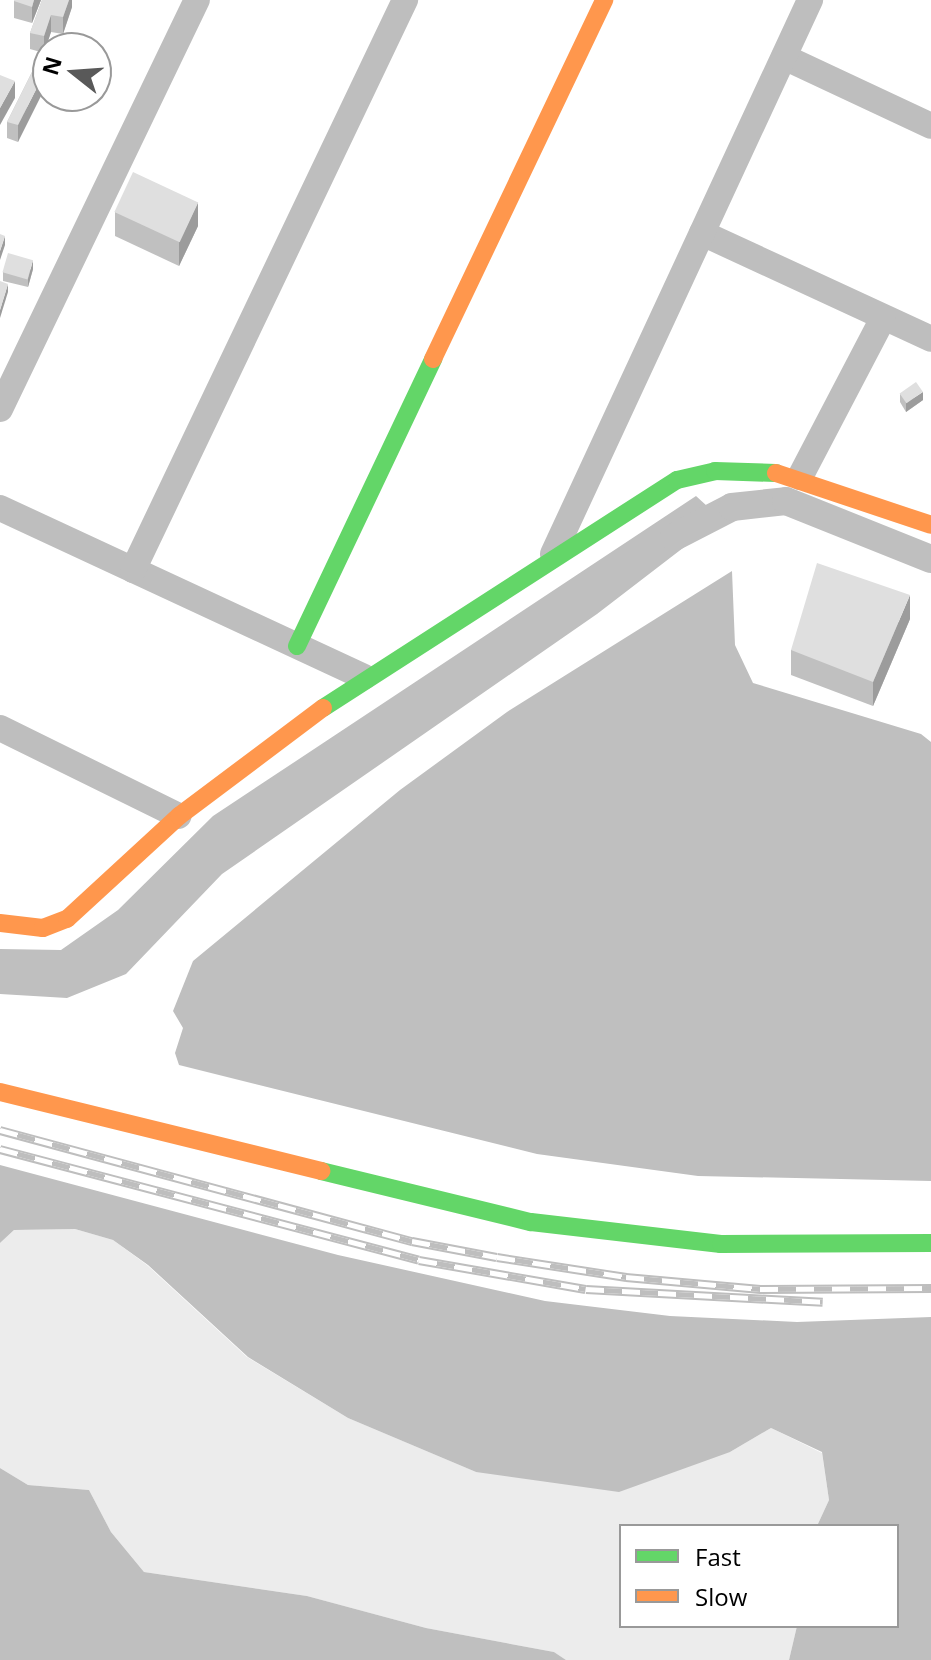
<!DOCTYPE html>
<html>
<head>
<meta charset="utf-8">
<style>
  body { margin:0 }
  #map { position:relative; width:931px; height:1660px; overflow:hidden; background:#fff; font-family:"Open Sans",sans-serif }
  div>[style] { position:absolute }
  .green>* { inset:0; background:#ececec }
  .water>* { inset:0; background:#bfbfbf }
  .canal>* { height:28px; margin:-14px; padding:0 14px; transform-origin:14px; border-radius:14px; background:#bfbfbf }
  .street>* { height:26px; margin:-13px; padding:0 13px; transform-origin:13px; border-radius:13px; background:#bebebe }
  .fast>* { height:18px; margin:-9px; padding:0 9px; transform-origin:9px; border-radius:9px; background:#63d668 }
  .slow>* { height:18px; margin:-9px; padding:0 9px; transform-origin:9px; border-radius:9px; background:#ff974d }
  .rail>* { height:9px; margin-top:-4.5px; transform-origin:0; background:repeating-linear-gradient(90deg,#fff 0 18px,#bebebe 0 36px); box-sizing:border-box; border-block:2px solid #bebebe }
  .wall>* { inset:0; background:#c0c0c0 }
  .shaded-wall>* { inset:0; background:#9c9c9c }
  .building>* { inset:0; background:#dfdfdf; transform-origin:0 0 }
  span { translate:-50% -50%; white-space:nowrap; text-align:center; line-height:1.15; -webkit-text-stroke:6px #fff; paint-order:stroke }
  .legend { position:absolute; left:619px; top:1524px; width:280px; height:104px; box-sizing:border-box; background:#fff; border:2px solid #999; margin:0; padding:10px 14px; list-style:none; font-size:24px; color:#000 }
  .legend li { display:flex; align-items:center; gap:16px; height:40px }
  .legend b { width:40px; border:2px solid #999 }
  .north { position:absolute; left:32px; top:32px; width:80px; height:80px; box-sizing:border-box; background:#fff; border:2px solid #999; border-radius:50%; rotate:287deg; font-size:22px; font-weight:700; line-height:32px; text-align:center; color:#000 }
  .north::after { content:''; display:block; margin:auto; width:28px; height:36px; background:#595959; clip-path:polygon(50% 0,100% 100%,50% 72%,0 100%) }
</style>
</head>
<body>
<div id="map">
  <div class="green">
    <i style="clip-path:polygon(75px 1229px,113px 1240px,147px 1265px,247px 1357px,348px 1418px,476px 1472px,730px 1452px,771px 1428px,822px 1453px,829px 1500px,817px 1526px,621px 1526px,621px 1626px,797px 1626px,789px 1660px,566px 1660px,554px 1652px,426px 1628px,307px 1596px,144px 1572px,111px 1532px,89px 1490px,28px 1485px,0 1468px,0 1243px,14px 1230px)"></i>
  </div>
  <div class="water">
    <i style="clip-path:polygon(696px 496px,707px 506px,709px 528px,597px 614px,222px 874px,126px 974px,67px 998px,0 994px,0 949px,61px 950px,118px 910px,213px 816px)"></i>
    <i style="clip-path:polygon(732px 571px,735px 645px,753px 683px,921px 734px,931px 742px,931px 1181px,698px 1176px,537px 1154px,179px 1065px,175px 1053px,183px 1028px,173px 1011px,193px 961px,400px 790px,507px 712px)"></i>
    <i style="clip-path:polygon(0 1165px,338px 1255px,545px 1301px,670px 1316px,797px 1322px,931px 1317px,931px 1660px,789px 1660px,797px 1626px,897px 1626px,897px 1526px,817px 1526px,829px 1500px,822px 1452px,771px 1428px,730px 1452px,619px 1492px,476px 1472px,348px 1418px,248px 1357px,148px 1265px,113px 1240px,75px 1229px,14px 1230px,0 1243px)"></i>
    <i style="clip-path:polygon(0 1468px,28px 1485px,89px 1490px,111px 1532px,144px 1572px,307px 1596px,426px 1628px,554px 1652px,566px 1660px,0 1660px)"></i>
  </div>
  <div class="canal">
    <i style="left:674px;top:537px;width:65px;rotate:-27.3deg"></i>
    <i style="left:732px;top:507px;width:54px;rotate:-6.3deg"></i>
    <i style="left:786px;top:501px;width:156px;rotate:21.8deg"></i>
  </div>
  <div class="street">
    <i style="left:784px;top:57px;width:162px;rotate:25.1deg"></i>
    <i style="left:702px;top:233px;width:252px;rotate:24.8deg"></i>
    <i style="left:0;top:409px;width:454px;rotate:-64.3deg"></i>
    <i style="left:800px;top:477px;width:179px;rotate:-62.4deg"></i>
    <i style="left:0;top:508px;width:401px;rotate:24.9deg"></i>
    <i style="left:553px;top:554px;width:611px;rotate:-65.11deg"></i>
    <i style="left:133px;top:570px;width:632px;rotate:-64.49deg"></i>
    <i style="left:0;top:728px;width:199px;rotate:26.2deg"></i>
  </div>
  <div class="fast">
    <i style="left:297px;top:646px;width:318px;rotate:-64.6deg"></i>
    <i style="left:323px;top:708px;width:421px;rotate:-32.8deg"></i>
    <i style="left:677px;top:480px;width:39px;rotate:-13deg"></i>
    <i style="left:715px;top:471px;width:61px;rotate:1.9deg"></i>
    <i style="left:321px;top:1171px;width:216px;rotate:13.7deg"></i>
    <i style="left:531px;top:1222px;width:191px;rotate:6.6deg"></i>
    <i style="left:721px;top:1244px;width:210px;rotate:-0.3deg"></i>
  </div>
  <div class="slow">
    <i style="left:433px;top:359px;width:398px;rotate:-64.5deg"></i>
    <i style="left:776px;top:473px;width:163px;rotate:18.5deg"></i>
    <i style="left:0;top:923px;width:43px;rotate:6.6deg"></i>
    <i style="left:43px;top:928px;width:26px;rotate:-21deg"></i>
    <i style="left:67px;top:919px;width:152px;rotate:-42.6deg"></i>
    <i style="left:179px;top:816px;width:180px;rotate:-36.9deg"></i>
    <i style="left:0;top:1092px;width:331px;rotate:13.8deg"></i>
  </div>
  <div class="rail">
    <i style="left:0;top:1130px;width:427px;rotate:15.1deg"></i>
    <i style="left:412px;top:1241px;width:86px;rotate:10.7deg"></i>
    <i style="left:497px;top:1257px;width:131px;rotate:8.8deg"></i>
    <i style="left:626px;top:1277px;width:135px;rotate:5.1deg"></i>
    <i style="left:760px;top:1289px;width:171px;rotate:-0.3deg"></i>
    <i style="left:0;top:1149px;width:433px;rotate:14.8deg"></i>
    <i style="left:419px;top:1260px;width:169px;rotate:9.9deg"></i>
    <i style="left:586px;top:1289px;width:237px;rotate:3.1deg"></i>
  </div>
  <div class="wall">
    <i style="clip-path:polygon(14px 0,41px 0,32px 23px,14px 18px)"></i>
    <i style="clip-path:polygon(42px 0,72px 0,72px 7px,63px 34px,51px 32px,44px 53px,30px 49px,30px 33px)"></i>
    <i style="clip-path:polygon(40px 56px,18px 142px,7px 138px,7px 122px)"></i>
    <i style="clip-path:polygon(115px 212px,198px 226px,179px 266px,115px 236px)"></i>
    <i style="clip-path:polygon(33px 269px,28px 287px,3px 281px,3px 272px)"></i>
    <i style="clip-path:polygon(900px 394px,923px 400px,906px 412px,900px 402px)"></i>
    <i style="clip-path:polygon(910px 619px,873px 706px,791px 675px,791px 650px)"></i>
  </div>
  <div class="shaded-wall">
    <i style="clip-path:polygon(34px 0,41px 0,32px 23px,32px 7px)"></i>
    <i style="clip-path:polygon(69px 0,72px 0,72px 7px,63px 34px,63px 17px)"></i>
    <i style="clip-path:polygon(51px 15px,51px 32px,44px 53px,44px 36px)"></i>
    <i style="clip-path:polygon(48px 66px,48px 82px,18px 142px,18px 125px)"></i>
    <i style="clip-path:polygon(15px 81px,15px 98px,0 125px,0 108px)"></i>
    <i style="clip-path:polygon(198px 202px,198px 226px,179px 266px,179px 242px)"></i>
    <i style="clip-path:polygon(5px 236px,5px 245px,0 260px,0 251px)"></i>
    <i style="clip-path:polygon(33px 260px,33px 269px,28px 287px,28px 279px)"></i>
    <i style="clip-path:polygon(8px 284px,8px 292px,0 318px,0 310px)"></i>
    <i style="clip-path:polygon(923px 392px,923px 400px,906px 412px,906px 403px)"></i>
    <i style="clip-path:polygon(910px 595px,910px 619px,873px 706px,873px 682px)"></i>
  </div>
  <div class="building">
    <i style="clip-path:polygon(14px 0,34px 0,32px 7px,14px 1px)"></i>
    <i style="clip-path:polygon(42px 0,69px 0,63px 17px,51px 15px,44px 36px,30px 33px)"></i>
    <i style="clip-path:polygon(40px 56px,48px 59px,48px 66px,18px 125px,7px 122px)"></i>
    <i style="clip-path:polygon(0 75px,15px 81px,0 108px)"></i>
    <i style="left:133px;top:172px;width:72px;height:44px;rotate:25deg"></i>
    <i style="clip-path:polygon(0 234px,5px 236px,0 251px)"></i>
    <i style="left:8px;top:253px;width:26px;height:20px;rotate:16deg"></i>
    <i style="clip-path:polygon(0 281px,8px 284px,0 310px)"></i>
    <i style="left:916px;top:382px;width:12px;height:20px;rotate:55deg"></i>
    <i style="clip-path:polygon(817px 563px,910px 595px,873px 682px,791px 650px)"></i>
  </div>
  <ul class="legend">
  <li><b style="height:10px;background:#63d668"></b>Fast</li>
  <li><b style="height:10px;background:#ff974d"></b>Slow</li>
  </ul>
  <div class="north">N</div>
</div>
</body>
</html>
